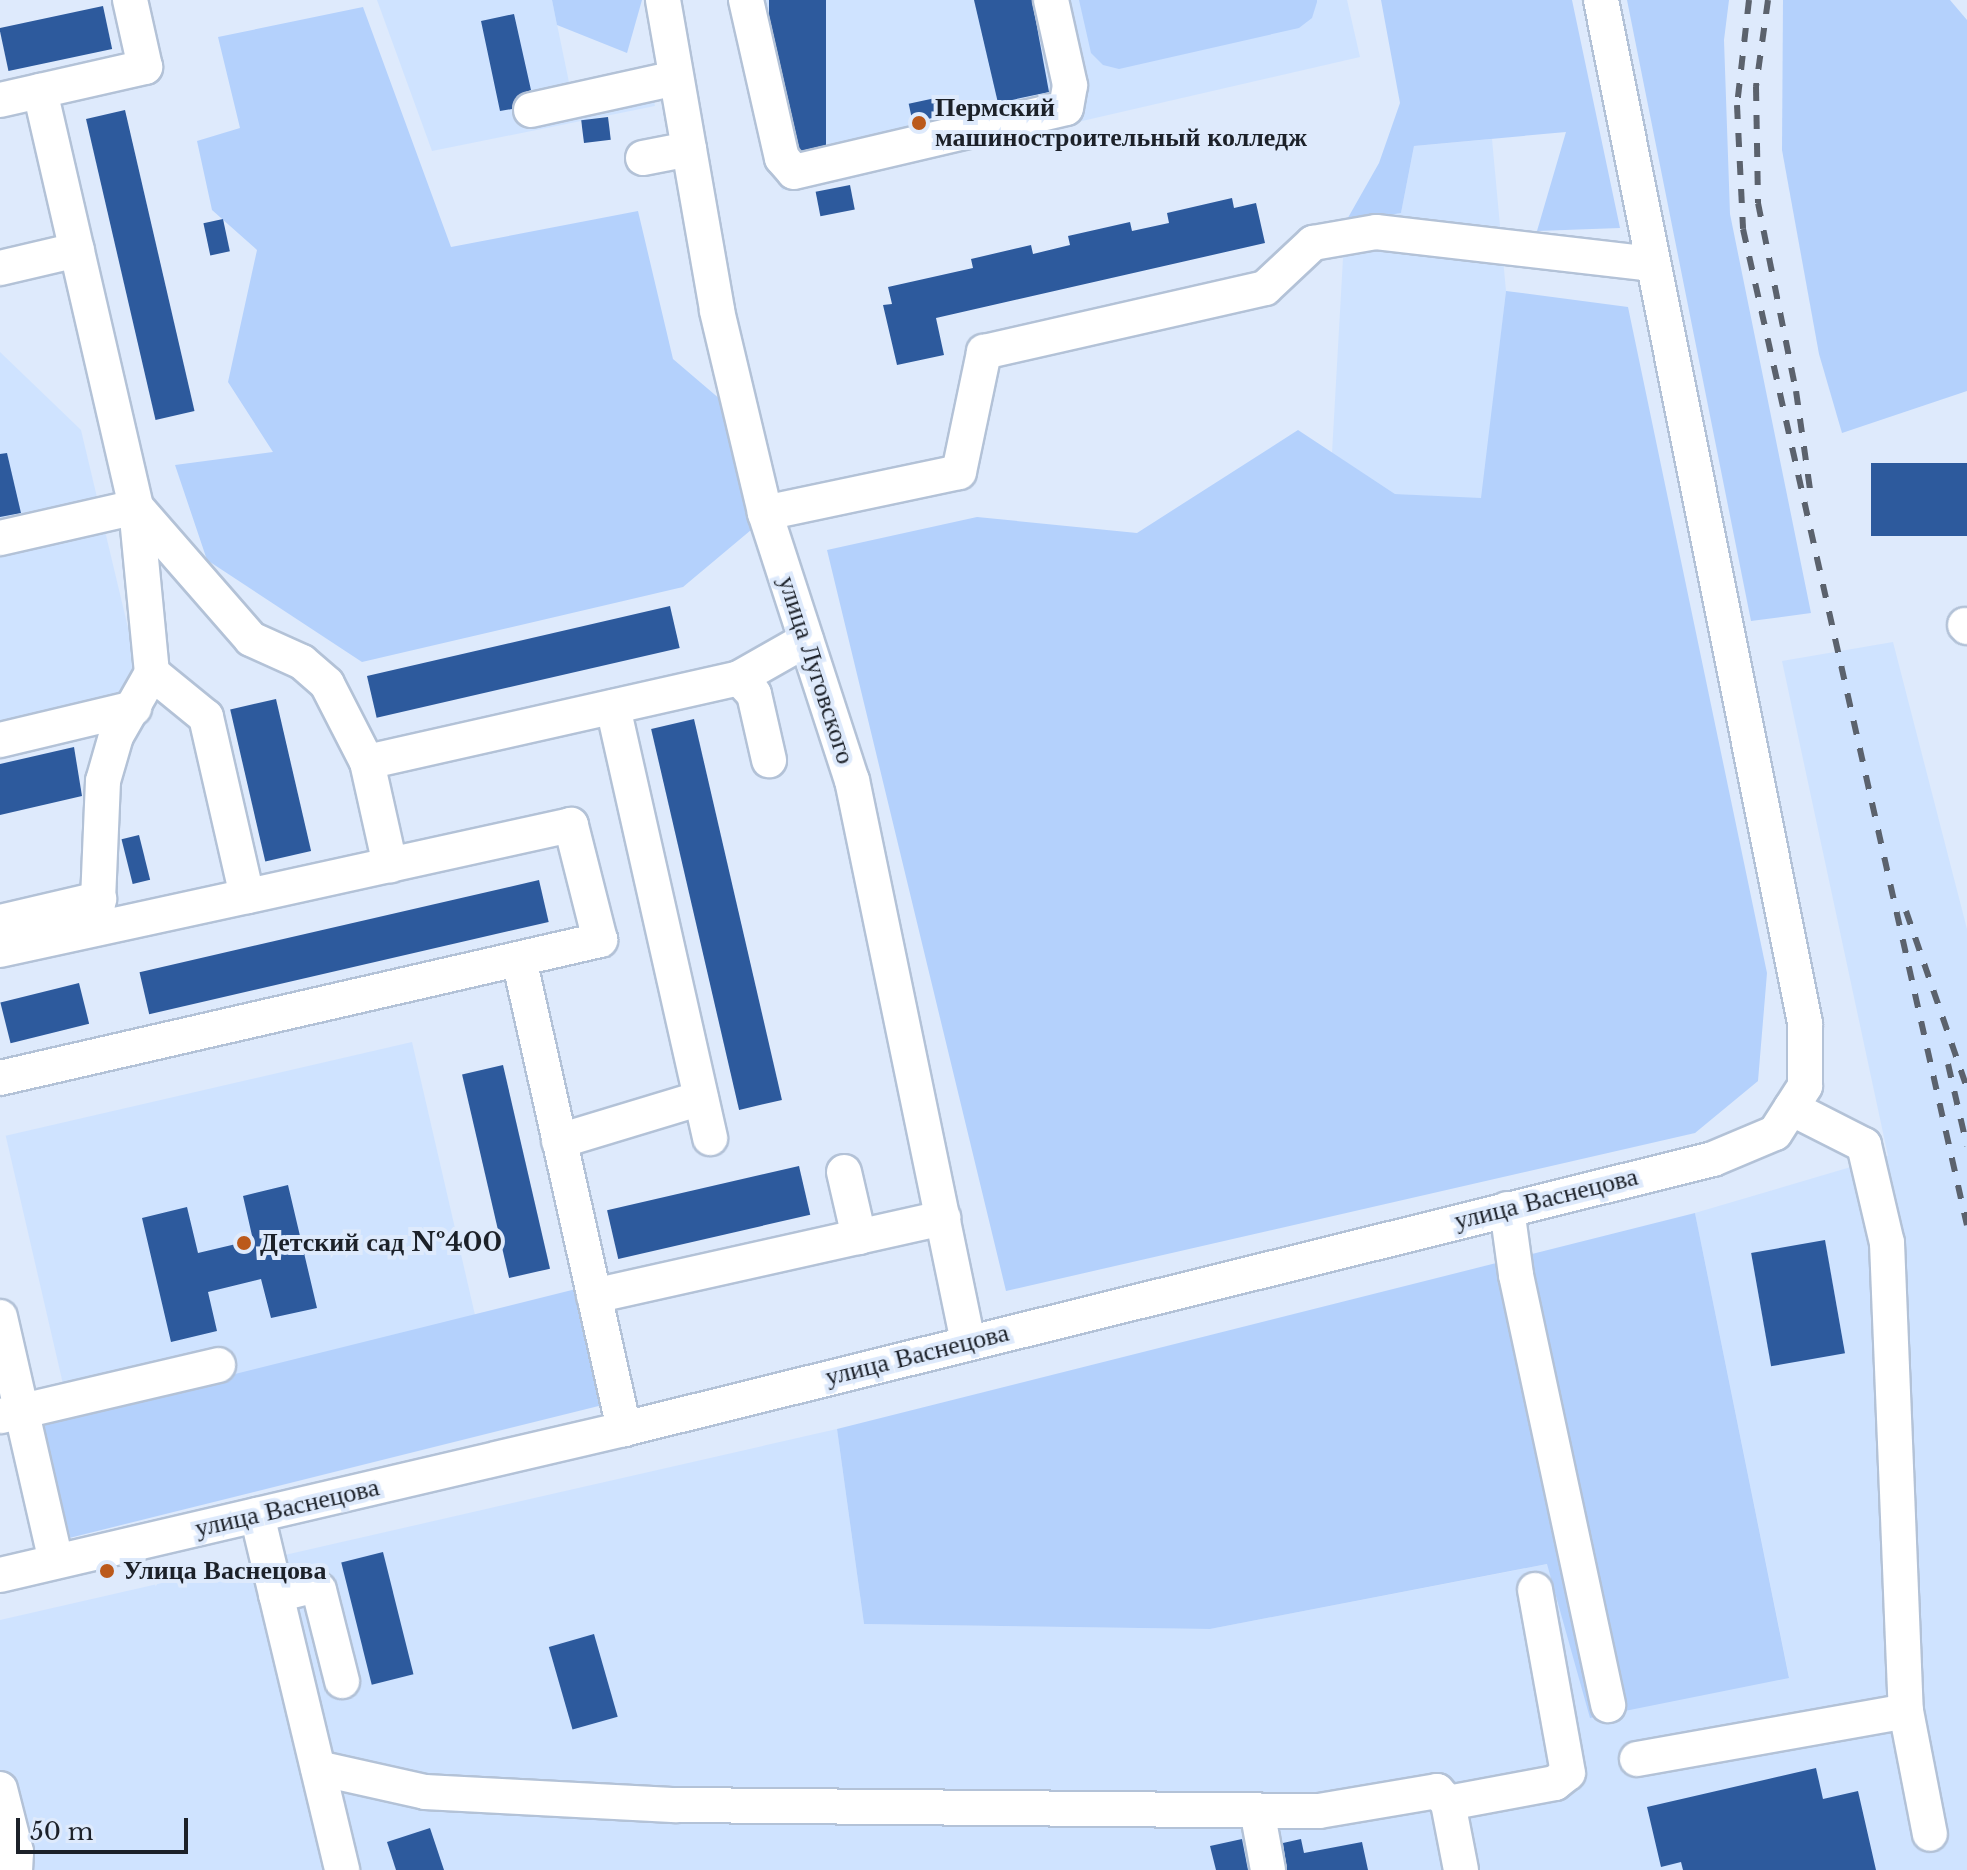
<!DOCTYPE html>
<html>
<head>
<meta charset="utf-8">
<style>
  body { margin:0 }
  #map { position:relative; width:1967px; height:1870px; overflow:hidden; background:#deeafc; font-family:"Libre Baskerville",serif }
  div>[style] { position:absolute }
  .built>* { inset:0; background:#cfe3ff; transform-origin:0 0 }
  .green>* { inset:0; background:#b4d1fc; transform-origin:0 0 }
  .building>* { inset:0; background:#2d5a9d; transform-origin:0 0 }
  .roads { filter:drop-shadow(2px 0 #b3c2d7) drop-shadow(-2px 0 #b3c2d7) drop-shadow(0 2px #b3c2d7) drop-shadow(0 -2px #b3c2d7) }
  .minor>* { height:34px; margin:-17px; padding:0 17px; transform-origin:17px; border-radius:17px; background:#fff }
  .rail>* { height:6px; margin-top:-3px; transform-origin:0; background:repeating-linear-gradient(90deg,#5b626d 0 14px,transparent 0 28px) }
  .dots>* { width:22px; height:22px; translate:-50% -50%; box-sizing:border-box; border:4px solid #deeafc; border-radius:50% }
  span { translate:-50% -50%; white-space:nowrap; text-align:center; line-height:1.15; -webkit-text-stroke:8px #deeafc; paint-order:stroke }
  .poi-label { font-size:26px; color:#1c2129; font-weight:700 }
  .left { translate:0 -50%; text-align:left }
  .street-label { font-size:26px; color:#1c2129 }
  .scale { position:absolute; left:16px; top:1818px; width:172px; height:36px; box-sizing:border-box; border:4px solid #1c2129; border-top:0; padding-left:10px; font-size:24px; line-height:28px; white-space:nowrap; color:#1c2129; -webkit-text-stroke:6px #deeafc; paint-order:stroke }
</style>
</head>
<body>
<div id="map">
  <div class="built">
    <i style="clip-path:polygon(377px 0,552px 0,570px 87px,647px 72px,655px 106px,432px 151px)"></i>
    <i style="clip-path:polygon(739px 0,1347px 0,1360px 57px,782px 190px)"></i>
    <i style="clip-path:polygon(1492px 139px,1506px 291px,1482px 499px,1395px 494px,1332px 453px,1345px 223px,1401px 213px,1414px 146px)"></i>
    <i style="clip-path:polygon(0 352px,81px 430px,139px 674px,124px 697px,0 726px)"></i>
    <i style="clip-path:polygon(1893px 642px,1967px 929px,1967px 1870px,0 1870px,0 1620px,837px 1429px,864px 1624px,1210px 1629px,1548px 1564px,1789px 1677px,1695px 1213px,1888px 1156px,1782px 661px)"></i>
    <i style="left:412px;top:1042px;width:316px;height:417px;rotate:77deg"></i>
  </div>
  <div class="green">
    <i style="clip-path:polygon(552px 0,642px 0,627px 53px,557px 25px)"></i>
    <i style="clip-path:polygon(1079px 0,1317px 0,1317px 2px,1312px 18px,1299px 28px,1119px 69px,1103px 65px,1091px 53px)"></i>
    <i style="clip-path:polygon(1381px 0,1572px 0,1620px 228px,1537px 231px,1566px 132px,1414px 146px,1401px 213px,1345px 223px,1379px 163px,1400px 103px)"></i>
    <i style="clip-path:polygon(1627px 0,1729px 0,1724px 40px,1730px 214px,1811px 613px,1751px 621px)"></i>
    <i style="clip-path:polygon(1783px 0,1950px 0,1967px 20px,1967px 391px,1842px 433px,1819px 354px,1782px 150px)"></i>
    <i style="clip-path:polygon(363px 7px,451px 247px,638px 211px,673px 359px,721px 400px,751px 530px,683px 587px,362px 662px,207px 560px,175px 465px,273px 452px,228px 382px,257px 250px,212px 210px,197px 141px,240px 128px,218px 37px)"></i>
    <i style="clip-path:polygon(1506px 291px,1628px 307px,1767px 973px,1758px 1081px,1695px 1133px,1006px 1291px,827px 550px,977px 517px,1137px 533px,1298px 430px,1395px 494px,1481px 498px)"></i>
    <i style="clip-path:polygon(1695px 1213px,1789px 1678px,1590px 1718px,1547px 1564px,1210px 1629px,864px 1624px,837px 1429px)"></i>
    <i style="left:584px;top:1287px;width:119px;height:559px;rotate:76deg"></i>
  </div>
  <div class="building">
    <i style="left:769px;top:0;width:57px;height:153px"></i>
    <i style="clip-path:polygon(974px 0,1032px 0,1049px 92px,998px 103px)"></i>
    <i style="left:103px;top:6px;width:44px;height:106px;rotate:78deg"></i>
    <i style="clip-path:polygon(514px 14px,531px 90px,517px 96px,512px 109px,500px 111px,481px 21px)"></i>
    <i style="left:940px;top:97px;width:19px;height:32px;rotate:78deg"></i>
    <i style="left:125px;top:110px;width:309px;height:40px;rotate:77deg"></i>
    <i style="left:608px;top:117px;width:23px;height:27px;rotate:83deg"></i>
    <i style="left:850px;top:185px;width:25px;height:35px;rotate:79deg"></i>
    <i style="clip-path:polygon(1232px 198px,1234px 208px,1256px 203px,1265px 243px,936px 318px,944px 355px,897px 365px,883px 305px,892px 304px,888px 287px,973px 268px,971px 259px,1031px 245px,1033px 254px,1070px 245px,1068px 236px,1130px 222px,1132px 231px,1169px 223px,1167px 213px)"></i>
    <i style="left:223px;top:219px;width:33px;height:20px;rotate:78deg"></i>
    <i style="clip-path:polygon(7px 453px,21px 513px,0 517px,0 454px)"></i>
    <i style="left:1967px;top:463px;width:73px;height:96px;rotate:90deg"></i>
    <i style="left:670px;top:606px;width:43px;height:311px;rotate:77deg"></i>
    <i style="left:276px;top:699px;width:156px;height:47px;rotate:77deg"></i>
    <i style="left:694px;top:719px;width:391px;height:44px;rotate:77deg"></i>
    <i style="clip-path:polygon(74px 747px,82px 796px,0 815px,0 764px)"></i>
    <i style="left:139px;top:835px;width:46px;height:18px;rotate:76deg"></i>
    <i style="left:539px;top:880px;width:43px;height:410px;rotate:77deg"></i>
    <i style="left:79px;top:983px;width:42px;height:81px;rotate:76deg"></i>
    <i style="left:503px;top:1065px;width:209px;height:42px;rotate:77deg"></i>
    <i style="left:799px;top:1166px;width:50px;height:197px;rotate:77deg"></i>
    <i style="clip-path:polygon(288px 1185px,317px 1308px,271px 1318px,261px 1279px,208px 1292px,217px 1331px,171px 1342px,142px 1218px,187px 1207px,198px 1253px,253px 1240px,243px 1196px)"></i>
    <i style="left:1825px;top:1240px;width:115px;height:75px;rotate:80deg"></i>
    <i style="left:383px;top:1552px;width:126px;height:43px;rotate:76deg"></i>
    <i style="left:594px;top:1634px;width:86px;height:47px;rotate:74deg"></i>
    <i style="clip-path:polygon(1816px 1768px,1823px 1799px,1858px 1791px,1876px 1870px,1683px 1870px,1681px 1862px,1661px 1867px,1647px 1807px)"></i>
    <i style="clip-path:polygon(430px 1828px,444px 1870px,396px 1870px,387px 1842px)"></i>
    <i style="clip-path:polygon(1242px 1839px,1248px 1870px,1216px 1870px,1210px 1846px)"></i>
    <i style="clip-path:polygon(1301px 1839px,1304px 1853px,1362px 1842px,1368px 1870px,1287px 1870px,1283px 1843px)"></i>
  </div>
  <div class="roads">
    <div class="minor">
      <i style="left:663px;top:0;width:316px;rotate:80.1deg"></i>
      <i style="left:717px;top:311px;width:208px;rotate:76.6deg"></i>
      <i style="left:765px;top:513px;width:281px;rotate:72deg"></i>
      <i style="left:852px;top:780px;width:574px;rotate:78.34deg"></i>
      <i style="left:746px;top:0;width:162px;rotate:77.2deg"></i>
      <i style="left:782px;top:158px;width:18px;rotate:49deg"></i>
      <i style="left:794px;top:172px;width:279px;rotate:-13.2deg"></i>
      <i style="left:1066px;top:108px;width:23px;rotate:-80deg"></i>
      <i style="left:1070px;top:85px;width:87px;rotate:-102.6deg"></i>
      <i style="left:40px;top:91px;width:427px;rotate:77deg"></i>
      <i style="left:136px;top:507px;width:167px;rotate:84.5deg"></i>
      <i style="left:152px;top:673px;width:73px;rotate:119.7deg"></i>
      <i style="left:116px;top:736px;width:47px;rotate:106.1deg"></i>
      <i style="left:103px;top:781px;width:146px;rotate:92.4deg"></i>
      <i style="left:0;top:100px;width:149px;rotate:-12.8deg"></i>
      <i style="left:145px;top:67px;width:69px;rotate:-102.6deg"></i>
      <i style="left:531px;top:110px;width:148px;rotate:-12.4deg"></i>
      <i style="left:643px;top:158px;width:47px;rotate:-11.1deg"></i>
      <i style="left:0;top:268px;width:79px;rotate:-13.2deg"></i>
      <i style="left:765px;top:513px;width:198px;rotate:-11.9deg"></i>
      <i style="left:959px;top:472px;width:123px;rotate:-78.2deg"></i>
      <i style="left:984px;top:352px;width:288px;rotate:-12.8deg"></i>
      <i style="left:1265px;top:288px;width:66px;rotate:-43.2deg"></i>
      <i style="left:1313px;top:243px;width:64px;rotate:-9.9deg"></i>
      <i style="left:1376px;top:232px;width:277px;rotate:6.6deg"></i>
      <i style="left:0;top:538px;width:139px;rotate:-12.8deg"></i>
      <i style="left:136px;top:507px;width:175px;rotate:48.9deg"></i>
      <i style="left:251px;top:639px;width:56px;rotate:24.3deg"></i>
      <i style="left:302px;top:662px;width:33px;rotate:41deg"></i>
      <i style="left:327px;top:684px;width:88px;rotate:62.9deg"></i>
      <i style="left:367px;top:762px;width:381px;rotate:-12.7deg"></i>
      <i style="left:739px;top:678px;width:77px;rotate:-29.6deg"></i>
      <i style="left:1965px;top:625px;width:3px;rotate:45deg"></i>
      <i style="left:739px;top:678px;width:22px;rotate:47deg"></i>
      <i style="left:754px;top:694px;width:68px;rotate:77.2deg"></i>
      <i style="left:613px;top:707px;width:442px;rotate:77.3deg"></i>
      <i style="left:0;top:740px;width:138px;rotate:-13.4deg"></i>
      <i style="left:367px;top:762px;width:106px;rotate:77.4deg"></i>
      <i style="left:0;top:922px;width:102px;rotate:-13.1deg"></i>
      <i style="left:0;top:950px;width:253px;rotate:-12.3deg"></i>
      <i style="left:247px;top:896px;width:184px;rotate:-102.9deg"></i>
      <i style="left:206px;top:717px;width:70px;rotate:-140.8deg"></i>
      <i style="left:519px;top:959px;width:482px;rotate:77.4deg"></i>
      <i style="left:0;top:1078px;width:616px;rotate:-12.95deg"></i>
      <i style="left:600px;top:940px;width:119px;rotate:-104.2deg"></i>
      <i style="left:571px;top:825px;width:332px;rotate:167.6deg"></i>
      <i style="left:1791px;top:1108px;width:82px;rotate:26.9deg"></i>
      <i style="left:1864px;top:1145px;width:101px;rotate:76.8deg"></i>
      <i style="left:1887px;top:1243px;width:468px;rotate:87.7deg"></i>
      <i style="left:1906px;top:1711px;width:125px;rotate:79deg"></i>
      <i style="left:559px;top:1141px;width:148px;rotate:-16.8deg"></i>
      <i style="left:844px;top:1172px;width:67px;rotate:77deg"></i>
      <i style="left:1507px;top:1209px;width:67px;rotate:82.2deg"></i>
      <i style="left:1516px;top:1275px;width:440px;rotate:77.9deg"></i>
      <i style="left:594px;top:1296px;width:358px;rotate:-12.6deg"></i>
      <i style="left:0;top:1317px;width:250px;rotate:77.1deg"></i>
      <i style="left:1px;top:1416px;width:223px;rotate:-13.2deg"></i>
      <i style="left:257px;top:1515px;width:365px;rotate:76.5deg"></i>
      <i style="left:0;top:1575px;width:641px;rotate:-13.17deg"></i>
      <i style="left:624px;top:1429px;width:1122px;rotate:-13.92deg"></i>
      <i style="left:1713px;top:1159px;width:67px;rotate:-22.8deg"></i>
      <i style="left:1775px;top:1133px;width:56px;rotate:-57.4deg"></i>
      <i style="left:1805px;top:1086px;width:63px;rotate:-90deg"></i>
      <i style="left:1805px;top:1023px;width:1043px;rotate:-101.28deg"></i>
      <i style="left:276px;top:1595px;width:32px;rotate:-14deg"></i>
      <i style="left:307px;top:1587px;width:12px;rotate:14deg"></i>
      <i style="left:319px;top:1590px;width:94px;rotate:75.8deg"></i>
      <i style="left:1637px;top:1759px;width:273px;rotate:-10.1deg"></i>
      <i style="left:318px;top:1768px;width:110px;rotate:12.6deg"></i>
      <i style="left:425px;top:1792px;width:252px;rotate:3deg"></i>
      <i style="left:677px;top:1805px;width:642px;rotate:0.54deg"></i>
      <i style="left:1319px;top:1811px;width:120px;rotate:-9.6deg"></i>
      <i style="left:1437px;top:1791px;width:16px;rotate:47deg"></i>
      <i style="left:1448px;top:1803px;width:68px;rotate:79deg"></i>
      <i style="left:0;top:1789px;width:65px;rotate:75.7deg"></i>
      <i style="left:16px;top:1852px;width:18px;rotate:93deg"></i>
      <i style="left:1448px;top:1803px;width:109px;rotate:-10.6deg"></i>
      <i style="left:1555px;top:1783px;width:16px;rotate:-38deg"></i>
      <i style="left:1568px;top:1773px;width:186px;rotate:-100.2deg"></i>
      <i style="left:1257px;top:1810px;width:61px;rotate:79.6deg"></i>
    </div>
  </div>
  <div class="rail">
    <i style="left:1749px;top:0;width:106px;rotate:96.5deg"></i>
    <i style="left:1737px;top:105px;width:124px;rotate:87.2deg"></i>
    <i style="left:1743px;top:229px;width:1021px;rotate:77.33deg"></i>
    <i style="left:1768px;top:0;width:88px;rotate:97.9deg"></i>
    <i style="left:1756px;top:87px;width:116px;rotate:89deg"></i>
    <i style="left:1758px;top:203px;width:192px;rotate:78.6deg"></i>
    <i style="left:1796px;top:391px;width:106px;rotate:81.9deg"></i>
    <i style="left:1906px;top:911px;width:187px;rotate:71deg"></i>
    <i style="left:1948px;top:1064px;width:84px;rotate:77deg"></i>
  </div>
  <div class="dots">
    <i style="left:919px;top:123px;background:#bb591b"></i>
    <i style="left:244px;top:1243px;background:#bb591b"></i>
    <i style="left:107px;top:1571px;background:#bb591b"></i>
  </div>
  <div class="poi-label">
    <span class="left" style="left:935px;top:123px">Пермский<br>машиностроительный колледж</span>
    <span class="left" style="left:260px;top:1243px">Детский сад №400</span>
    <span class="left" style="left:123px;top:1571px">Улица Васнецова</span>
  </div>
  <div class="street-label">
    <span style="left:816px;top:670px;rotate:72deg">улица Луговского</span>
    <span style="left:1546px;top:1199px;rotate:-14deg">улица Васнецова</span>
    <span style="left:917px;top:1355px;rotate:-14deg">улица Васнецова</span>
    <span style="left:287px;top:1508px;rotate:-13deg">улица Васнецова</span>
  </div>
  <div class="scale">50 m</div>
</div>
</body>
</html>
